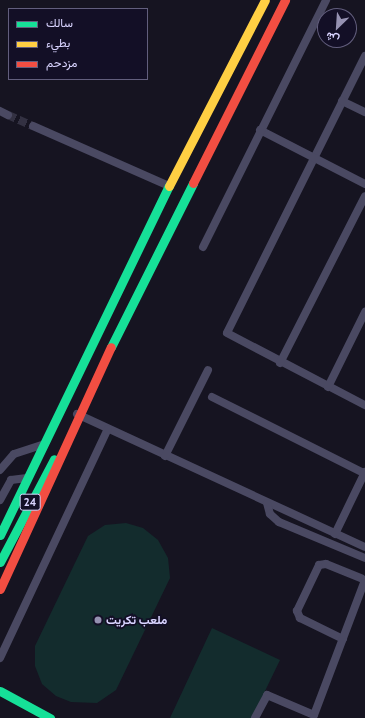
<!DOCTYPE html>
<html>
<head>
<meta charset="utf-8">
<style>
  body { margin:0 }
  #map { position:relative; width:365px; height:718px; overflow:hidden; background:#161421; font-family:Cabin,Vazirmatn,sans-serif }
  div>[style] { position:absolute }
  .green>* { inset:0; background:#132c2d }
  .street-tunnel>* { height:8px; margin-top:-4px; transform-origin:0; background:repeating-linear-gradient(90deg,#333142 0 8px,transparent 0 12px) }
  .street>* { height:8px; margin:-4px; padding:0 4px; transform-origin:4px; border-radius:4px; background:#4a4962 }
  .fast>* { height:9px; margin:-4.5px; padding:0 4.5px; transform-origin:4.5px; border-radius:4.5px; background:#16e098 }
  .slow>* { height:9px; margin:-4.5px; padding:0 4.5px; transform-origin:4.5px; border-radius:4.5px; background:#ffcf43 }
  .jam>* { height:9px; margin:-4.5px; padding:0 4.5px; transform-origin:4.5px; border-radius:4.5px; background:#f24e42 }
  .dots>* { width:11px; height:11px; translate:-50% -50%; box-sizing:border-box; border:2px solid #130f26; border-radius:50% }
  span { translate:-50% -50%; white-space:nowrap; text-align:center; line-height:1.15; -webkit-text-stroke:3.5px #130f26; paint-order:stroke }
  .shield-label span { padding:1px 3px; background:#130f26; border:1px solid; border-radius:3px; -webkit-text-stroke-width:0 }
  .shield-label { font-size:11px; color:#d9d4ff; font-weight:700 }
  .poi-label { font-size:12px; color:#d9d4ff; font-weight:700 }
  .left { translate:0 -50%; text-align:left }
  .legend { position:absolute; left:8px; top:8px; width:140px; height:72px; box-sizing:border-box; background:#130f26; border:1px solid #625e7d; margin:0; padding:5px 7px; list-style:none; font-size:12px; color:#d9d4ff }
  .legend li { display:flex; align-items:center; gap:8px; height:20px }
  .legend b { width:20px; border:1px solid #625e7d }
  .north { position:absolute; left:317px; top:8px; width:40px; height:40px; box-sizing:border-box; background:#130f26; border:1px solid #625e7d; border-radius:50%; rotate:205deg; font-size:11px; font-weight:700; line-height:16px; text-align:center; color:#d9d4ff }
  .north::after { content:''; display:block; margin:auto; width:14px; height:18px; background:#9591b1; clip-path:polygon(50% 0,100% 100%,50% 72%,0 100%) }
</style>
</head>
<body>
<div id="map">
  <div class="green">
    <i style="clip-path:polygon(126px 523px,143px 528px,158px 540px,168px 558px,170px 578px,116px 690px,97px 703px,71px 702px,56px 696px,42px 684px,35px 666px,35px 646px,88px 536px,105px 525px)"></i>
    <i style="clip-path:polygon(212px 628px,280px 660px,252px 718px,170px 718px)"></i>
  </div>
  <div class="street-tunnel">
    <i style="left:8px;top:115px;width:27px;rotate:24deg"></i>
  </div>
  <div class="street">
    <i style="left:365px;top:56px;width:309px;rotate:116.5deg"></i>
    <i style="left:227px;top:333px;width:156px;rotate:27.6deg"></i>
    <i style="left:342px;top:101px;width:25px;rotate:26deg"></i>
    <i style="left:0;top:111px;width:9px;rotate:27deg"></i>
    <i style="left:33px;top:126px;width:149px;rotate:23.8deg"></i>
    <i style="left:260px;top:130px;width:118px;rotate:27.2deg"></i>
    <i style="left:203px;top:247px;width:276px;rotate:-63.5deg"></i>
    <i style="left:280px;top:363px;width:187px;rotate:-63deg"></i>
    <i style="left:328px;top:387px;width:84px;rotate:-63.7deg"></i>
    <i style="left:212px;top:397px;width:170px;rotate:26.6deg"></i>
    <i style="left:77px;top:414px;width:317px;rotate:24.8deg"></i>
    <i style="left:165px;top:456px;width:96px;rotate:-63.4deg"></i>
    <i style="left:0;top:470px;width:21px;rotate:-49deg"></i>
    <i style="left:14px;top:454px;width:29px;rotate:-18deg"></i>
    <i style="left:0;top:500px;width:23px;rotate:-61deg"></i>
    <i style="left:11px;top:480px;width:16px;rotate:-7deg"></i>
    <i style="left:267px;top:503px;width:11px;rotate:75deg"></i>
    <i style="left:270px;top:514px;width:12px;rotate:42deg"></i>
    <i style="left:279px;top:522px;width:93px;rotate:22.7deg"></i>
    <i style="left:335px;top:534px;width:69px;rotate:-64.2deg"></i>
    <i style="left:343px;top:639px;width:48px;rotate:-154deg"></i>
    <i style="left:300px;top:618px;width:8px;rotate:-113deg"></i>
    <i style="left:297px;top:611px;width:51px;rotate:-64.4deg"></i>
    <i style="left:319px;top:565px;width:7px;rotate:-8deg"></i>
    <i style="left:326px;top:564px;width:38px;rotate:22deg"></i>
    <i style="left:0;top:658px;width:253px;rotate:-64.8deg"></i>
    <i style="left:255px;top:718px;width:26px;rotate:-62deg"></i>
    <i style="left:267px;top:695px;width:51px;rotate:23.1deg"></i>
    <i style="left:314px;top:715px;width:141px;rotate:-69.3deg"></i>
  </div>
  <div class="fast">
    <i style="left:111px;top:347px;width:183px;rotate:-63.4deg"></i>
    <i style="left:0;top:535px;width:388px;rotate:-64.2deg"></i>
    <i style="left:0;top:562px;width:116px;rotate:-62.3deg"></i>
    <i style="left:0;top:691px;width:57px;rotate:28.4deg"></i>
  </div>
  <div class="slow">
    <i style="left:169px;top:186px;width:209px;rotate:-62.7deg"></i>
  </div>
  <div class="jam">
    <i style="left:193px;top:183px;width:205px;rotate:-63.3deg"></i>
    <i style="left:0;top:589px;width:266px;rotate:-65.4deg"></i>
  </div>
  <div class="dots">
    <i style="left:98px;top:620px;background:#9591b1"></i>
  </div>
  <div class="shield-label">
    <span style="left:30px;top:502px">24</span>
  </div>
  <div class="poi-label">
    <span class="left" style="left:106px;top:620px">ملعب تكريت</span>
  </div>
  <ul class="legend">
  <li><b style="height:5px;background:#16e098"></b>سالك</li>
  <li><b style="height:5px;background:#ffcf43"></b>بطيء</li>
  <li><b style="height:5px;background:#f24e42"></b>مزدحم</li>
  </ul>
  <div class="north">ش</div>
</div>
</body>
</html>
